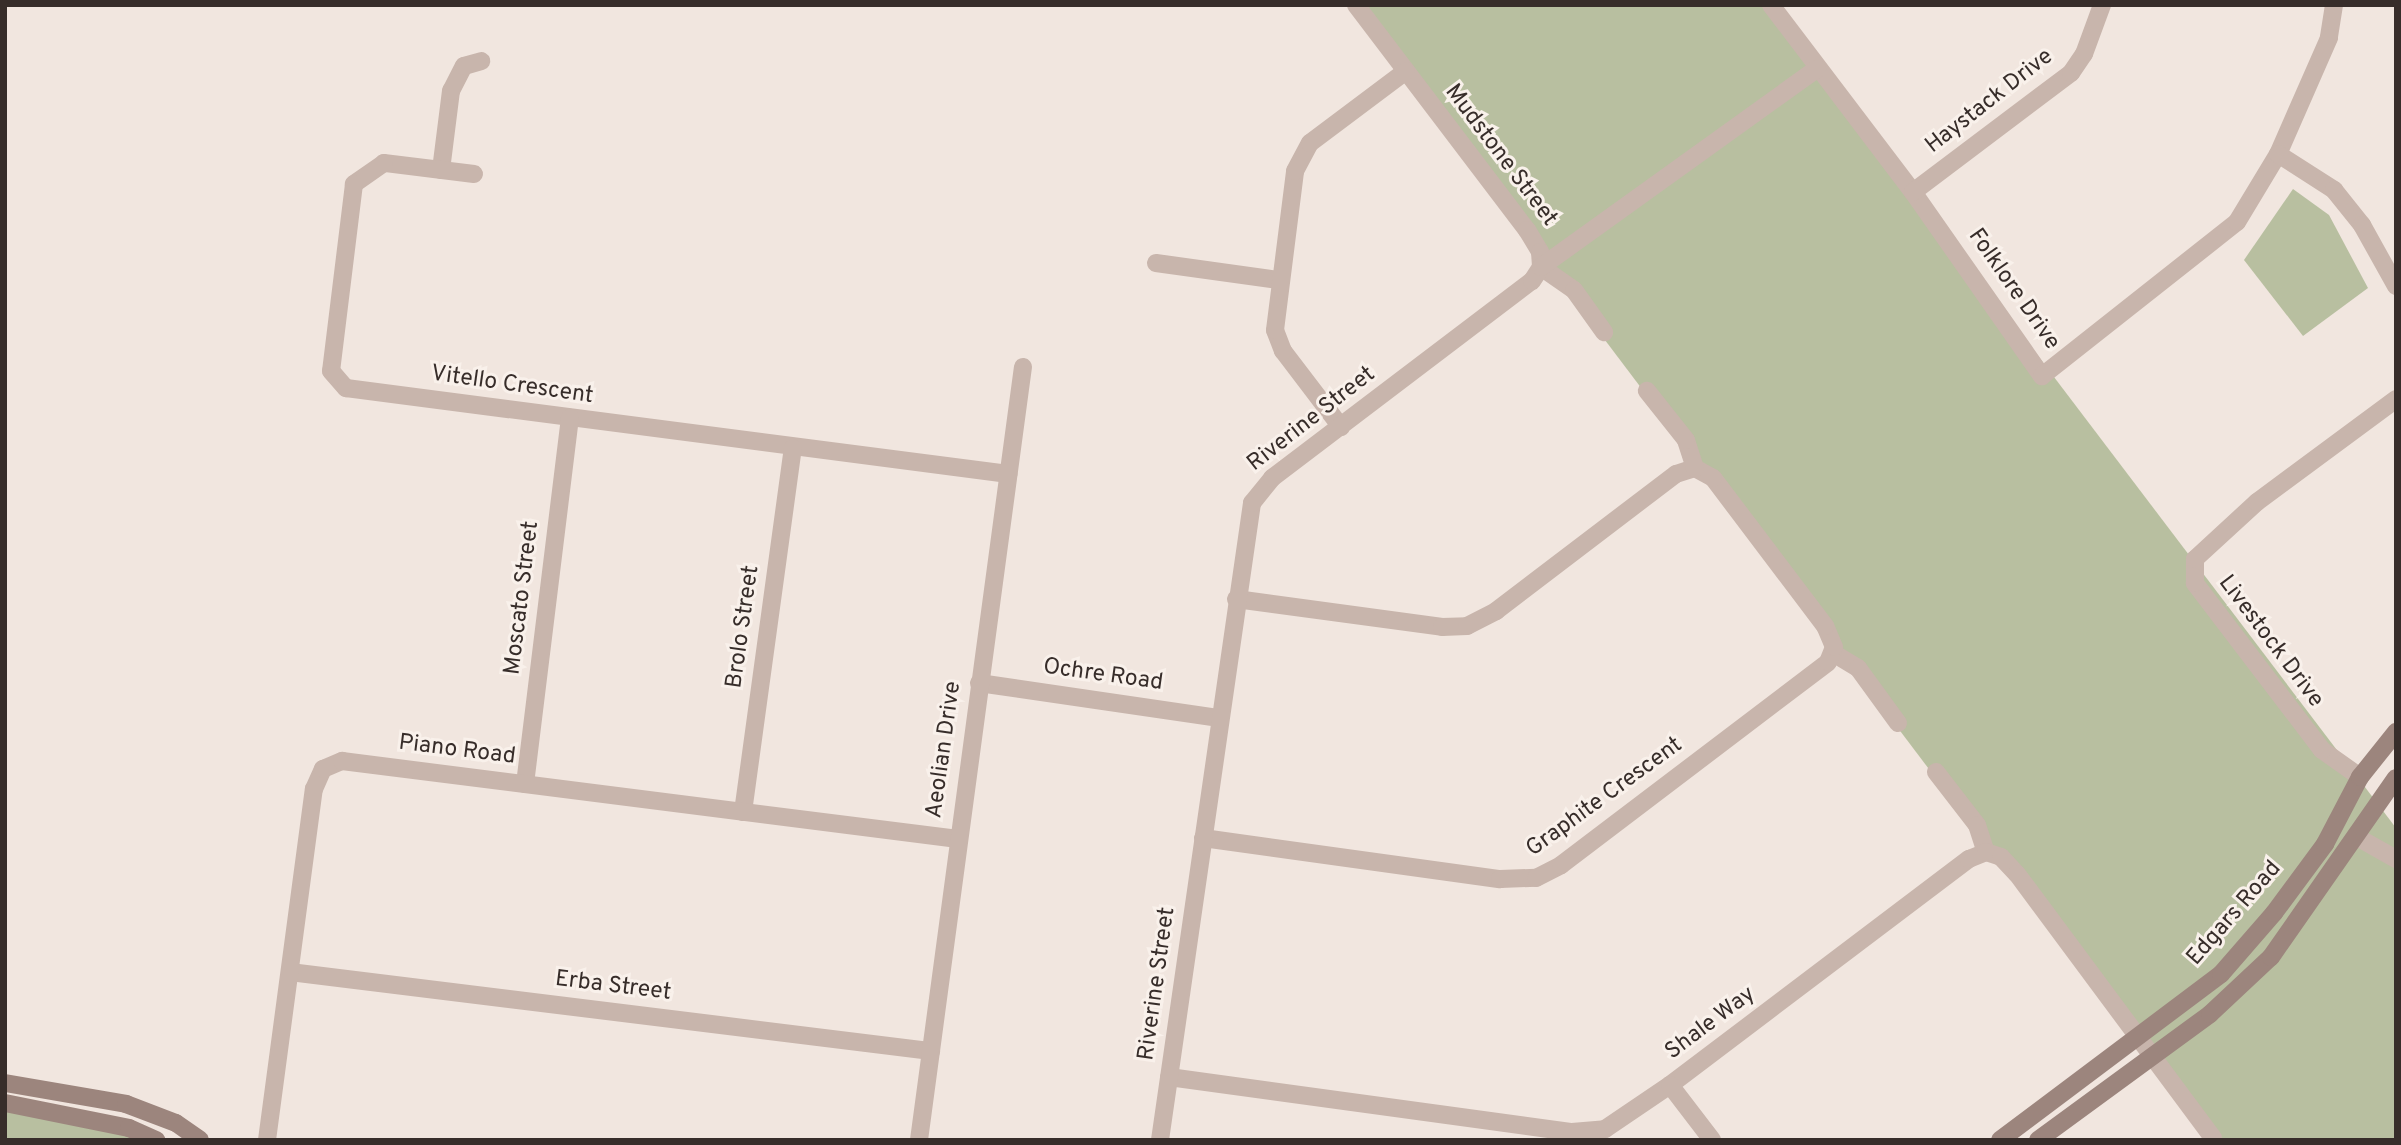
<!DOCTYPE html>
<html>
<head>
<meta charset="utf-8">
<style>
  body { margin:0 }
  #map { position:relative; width:2401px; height:1145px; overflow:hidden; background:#f1e6df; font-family:Overpass,sans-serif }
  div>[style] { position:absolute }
  .green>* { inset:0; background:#b8bfa0 }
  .street>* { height:18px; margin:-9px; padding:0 9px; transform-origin:9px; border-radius:9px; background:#c8b5ac }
  .secondary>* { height:18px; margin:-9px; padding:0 9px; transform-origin:9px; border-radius:9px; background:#9c857d }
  span { translate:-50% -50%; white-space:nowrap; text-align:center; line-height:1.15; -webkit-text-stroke:6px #f9f1eb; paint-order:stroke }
  .street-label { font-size:23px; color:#372d2a }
  .frame { position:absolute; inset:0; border:7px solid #372d2a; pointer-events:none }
</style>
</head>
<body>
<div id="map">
  <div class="green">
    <i style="clip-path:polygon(1352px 5px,1772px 5px,2396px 828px,2396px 1140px,2209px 1140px)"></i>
    <i style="clip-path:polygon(2293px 189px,2329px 215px,2368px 288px,2303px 336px,2244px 260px)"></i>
    <i style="clip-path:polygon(5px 1107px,148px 1140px,5px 1140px)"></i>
  </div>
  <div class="street">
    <i style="left:1356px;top:5px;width:283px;rotate:52.8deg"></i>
    <i style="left:1527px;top:230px;width:26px;rotate:59deg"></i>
    <i style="left:1540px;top:252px;width:15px;rotate:86deg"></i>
    <i style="left:1541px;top:267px;width:40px;rotate:34.9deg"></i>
    <i style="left:1574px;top:290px;width:52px;rotate:54.5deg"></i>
    <i style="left:1771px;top:5px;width:235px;rotate:52.8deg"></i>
    <i style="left:1913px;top:192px;width:225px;rotate:55deg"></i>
    <i style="left:2042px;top:376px;width:248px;rotate:-38.3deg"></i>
    <i style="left:2237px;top:222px;width:79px;rotate:-58.9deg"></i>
    <i style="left:2334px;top:5px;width:33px;rotate:99deg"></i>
    <i style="left:2329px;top:38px;width:127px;rotate:113.7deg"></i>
    <i style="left:2278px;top:154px;width:67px;rotate:32.7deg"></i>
    <i style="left:2334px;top:190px;width:45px;rotate:51.3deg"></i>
    <i style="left:2362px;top:225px;width:70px;rotate:60.9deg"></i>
    <i style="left:441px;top:170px;width:80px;rotate:-82.8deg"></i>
    <i style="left:451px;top:91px;width:28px;rotate:-63deg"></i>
    <i style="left:464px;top:66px;width:18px;rotate:-16deg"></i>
    <i style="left:474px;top:174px;width:91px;rotate:-173deg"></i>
    <i style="left:384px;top:163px;width:37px;rotate:145deg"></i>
    <i style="left:354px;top:184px;width:188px;rotate:97deg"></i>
    <i style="left:331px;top:371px;width:23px;rotate:49deg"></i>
    <i style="left:346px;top:388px;width:668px;rotate:7.4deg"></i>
    <i style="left:1913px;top:192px;width:198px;rotate:-37deg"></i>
    <i style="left:2071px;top:73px;width:23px;rotate:-56deg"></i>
    <i style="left:2084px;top:54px;width:52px;rotate:-69.8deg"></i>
    <i style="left:1156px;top:263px;width:123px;rotate:7.9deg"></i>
    <i style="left:1341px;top:427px;width:96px;rotate:-127.3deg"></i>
    <i style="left:1283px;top:351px;width:22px;rotate:-111deg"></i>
    <i style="left:1275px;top:330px;width:160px;rotate:-82.8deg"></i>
    <i style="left:1295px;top:171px;width:32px;rotate:-62deg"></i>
    <i style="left:1310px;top:143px;width:120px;rotate:-36.9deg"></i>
    <i style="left:1236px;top:599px;width:208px;rotate:7.7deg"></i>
    <i style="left:1442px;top:627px;width:25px;rotate:-2deg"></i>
    <i style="left:1467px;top:626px;width:33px;rotate:-27deg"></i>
    <i style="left:1496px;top:611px;width:226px;rotate:-37.3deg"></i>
    <i style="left:1676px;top:474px;width:20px;rotate:-18deg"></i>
    <i style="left:1833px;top:653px;width:29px;rotate:31deg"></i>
    <i style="left:1858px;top:668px;width:68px;rotate:54deg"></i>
    <i style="left:979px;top:683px;width:243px;rotate:8.3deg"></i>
    <i style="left:1936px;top:772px;width:67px;rotate:52.3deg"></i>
    <i style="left:1977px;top:825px;width:28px;rotate:72deg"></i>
    <i style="left:2360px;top:777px;width:47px;rotate:-144.6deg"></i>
    <i style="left:2322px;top:750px;width:210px;rotate:-127.3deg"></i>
    <i style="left:2195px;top:583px;width:24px;rotate:-90deg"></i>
    <i style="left:2195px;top:559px;width:84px;rotate:-42.6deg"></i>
    <i style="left:2257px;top:502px;width:173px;rotate:-36.5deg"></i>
    <i style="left:525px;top:784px;width:369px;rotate:-83deg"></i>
    <i style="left:743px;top:812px;width:367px;rotate:-82.2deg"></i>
    <i style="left:2357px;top:837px;width:45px;rotate:29.4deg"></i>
    <i style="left:1203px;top:838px;width:300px;rotate:7.9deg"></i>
    <i style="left:1500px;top:879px;width:36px;rotate:-2deg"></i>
    <i style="left:1536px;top:878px;width:28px;rotate:-27deg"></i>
    <i style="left:1561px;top:865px;width:335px;rotate:-37.2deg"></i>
    <i style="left:1828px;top:662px;width:16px;rotate:-68deg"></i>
    <i style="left:1834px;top:647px;width:23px;rotate:-113deg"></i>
    <i style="left:1825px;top:626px;width:186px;rotate:-127.1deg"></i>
    <i style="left:1713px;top:478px;width:21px;rotate:-151deg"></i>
    <i style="left:1695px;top:468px;width:29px;rotate:-108deg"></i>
    <i style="left:1686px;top:440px;width:63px;rotate:-128.5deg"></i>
    <i style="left:290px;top:972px;width:646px;rotate:7.03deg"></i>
    <i style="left:1169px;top:1077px;width:407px;rotate:7.8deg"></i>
    <i style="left:1572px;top:1132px;width:33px;rotate:-5deg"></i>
    <i style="left:1605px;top:1129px;width:78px;rotate:-34.1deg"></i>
    <i style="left:1670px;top:1085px;width:375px;rotate:-37.1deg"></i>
    <i style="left:1969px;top:859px;width:18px;rotate:-22deg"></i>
    <i style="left:1986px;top:852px;width:16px;rotate:18deg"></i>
    <i style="left:2001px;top:857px;width:23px;rotate:47deg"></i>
    <i style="left:2017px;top:874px;width:329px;rotate:53.4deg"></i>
    <i style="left:1670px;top:1085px;width:69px;rotate:52.6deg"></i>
    <i style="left:267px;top:1140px;width:354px;rotate:-82.4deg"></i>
    <i style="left:314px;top:789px;width:22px;rotate:-66deg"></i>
    <i style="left:323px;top:769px;width:21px;rotate:-23deg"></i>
    <i style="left:342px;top:761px;width:621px;rotate:7.22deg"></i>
    <i style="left:919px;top:1140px;width:780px;rotate:-82.34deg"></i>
    <i style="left:1160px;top:1140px;width:644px;rotate:-81.78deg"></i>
    <i style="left:1252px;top:503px;width:32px;rotate:-51deg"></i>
    <i style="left:1272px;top:478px;width:326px;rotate:-37.2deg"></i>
    <i style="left:1532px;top:281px;width:17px;rotate:-57deg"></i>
    <i style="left:1541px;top:267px;width:340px;rotate:-35.7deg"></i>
  </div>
  <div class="secondary">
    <i style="left:5px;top:1083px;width:123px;rotate:9.8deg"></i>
    <i style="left:126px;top:1104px;width:53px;rotate:20.8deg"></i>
    <i style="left:176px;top:1123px;width:29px;rotate:35deg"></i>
    <i style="left:5px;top:1103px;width:126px;rotate:11.4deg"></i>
    <i style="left:129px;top:1128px;width:30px;rotate:24deg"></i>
    <i style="left:2000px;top:1140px;width:276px;rotate:-36.9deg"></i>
    <i style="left:2221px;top:974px;width:81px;rotate:-49deg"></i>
    <i style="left:2274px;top:913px;width:86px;rotate:-53.5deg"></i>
    <i style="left:2325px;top:844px;width:76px;rotate:-62.4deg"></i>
    <i style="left:2360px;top:777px;width:58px;rotate:-51.3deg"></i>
    <i style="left:2038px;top:1140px;width:213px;rotate:-36.2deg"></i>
    <i style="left:2210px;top:1014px;width:83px;rotate:-43.1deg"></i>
    <i style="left:2271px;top:957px;width:218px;rotate:-55.1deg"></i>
  </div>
  <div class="street-label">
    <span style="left:1990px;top:102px;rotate:-38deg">Haystack Drive</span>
    <span style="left:1500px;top:156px;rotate:53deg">Mudstone Street</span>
    <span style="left:2013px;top:290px;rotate:55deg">Folklore Drive</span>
    <span style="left:512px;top:386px;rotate:8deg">Vitello Crescent</span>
    <span style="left:1312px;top:420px;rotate:-38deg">Riverine Street</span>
    <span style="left:523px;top:598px;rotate:-83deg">Moscato Street</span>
    <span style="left:744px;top:627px;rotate:-82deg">Brolo Street</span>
    <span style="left:2270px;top:642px;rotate:53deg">Livestock Drive</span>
    <span style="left:1103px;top:676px;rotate:8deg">Ochre Road</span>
    <span style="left:945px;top:750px;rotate:-82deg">Aeolian Drive</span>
    <span style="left:457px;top:751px;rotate:7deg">Piano Road</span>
    <span style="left:1605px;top:798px;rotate:-36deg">Graphite Crescent</span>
    <span style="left:2235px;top:914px;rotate:-49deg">Edgars Road</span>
    <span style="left:1158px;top:984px;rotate:-82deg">Riverine Street</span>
    <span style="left:613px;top:987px;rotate:7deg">Erba Street</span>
    <span style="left:1711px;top:1024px;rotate:-37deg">Shale Way</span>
  </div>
  <div class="frame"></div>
</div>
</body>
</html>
